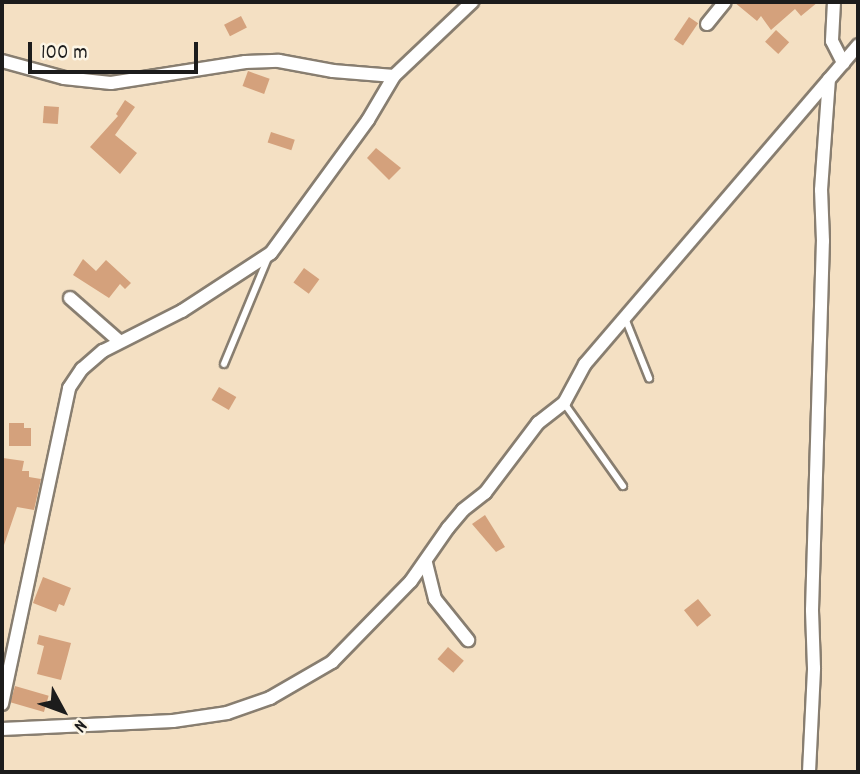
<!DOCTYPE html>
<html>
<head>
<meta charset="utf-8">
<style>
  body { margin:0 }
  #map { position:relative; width:860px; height:774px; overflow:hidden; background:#f4e0c3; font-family:Dekko,sans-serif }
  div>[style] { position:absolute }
  .building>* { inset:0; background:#d4a17c; transform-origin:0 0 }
  .roads { filter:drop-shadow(2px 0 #887e70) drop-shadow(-2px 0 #887e70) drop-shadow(0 2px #887e70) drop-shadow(0 -2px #887e70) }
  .lane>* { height:6px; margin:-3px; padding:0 3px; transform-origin:3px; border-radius:3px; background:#fff }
  .street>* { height:12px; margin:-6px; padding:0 6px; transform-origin:6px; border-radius:6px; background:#fff }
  span { translate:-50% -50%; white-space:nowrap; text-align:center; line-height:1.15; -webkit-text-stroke:5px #fcf5e5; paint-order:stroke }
  .frame { position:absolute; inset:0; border:4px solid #1c1c1c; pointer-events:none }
  .north { position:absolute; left:28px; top:676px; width:70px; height:70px; -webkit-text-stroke:5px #fcf5e5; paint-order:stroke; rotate:131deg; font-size:19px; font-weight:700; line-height:28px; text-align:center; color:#1c1c1c }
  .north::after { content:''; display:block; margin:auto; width:24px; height:32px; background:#1c1c1c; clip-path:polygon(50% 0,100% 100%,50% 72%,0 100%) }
  .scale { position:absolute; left:28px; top:42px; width:170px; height:32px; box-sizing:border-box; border:4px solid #1c1c1c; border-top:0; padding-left:9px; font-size:21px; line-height:24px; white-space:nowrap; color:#1c1c1c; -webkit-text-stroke:5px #fcf5e5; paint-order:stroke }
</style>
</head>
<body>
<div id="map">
  <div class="building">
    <i style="clip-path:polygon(734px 2px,818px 2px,801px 16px,795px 9px,771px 30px,761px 16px,757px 21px)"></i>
    <i style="left:241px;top:16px;width:13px;height:19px;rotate:63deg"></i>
    <i style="left:689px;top:17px;width:11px;height:27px;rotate:34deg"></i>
    <i style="left:776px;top:30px;width:18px;height:16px;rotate:43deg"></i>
    <i style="left:248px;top:71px;width:23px;height:16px;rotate:20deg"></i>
    <i style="clip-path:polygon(125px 100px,135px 107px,115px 135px,137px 153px,120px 174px,90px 147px,118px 116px,116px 114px)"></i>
    <i style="left:44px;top:106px;width:15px;height:17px;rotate:4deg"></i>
    <i style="left:271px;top:132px;width:25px;height:11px;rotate:18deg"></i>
    <i style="clip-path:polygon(376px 148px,401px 168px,389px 180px,367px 158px)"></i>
    <i style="clip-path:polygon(83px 259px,96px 271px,106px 260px,131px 283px,125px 289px,120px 284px,109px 298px,73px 275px)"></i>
    <i style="left:304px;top:268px;width:19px;height:18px;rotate:36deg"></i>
    <i style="left:219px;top:387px;width:20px;height:15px;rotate:30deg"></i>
    <i style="clip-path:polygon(9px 423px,24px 423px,24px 428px,31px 428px,31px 446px,9px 446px)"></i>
    <i style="clip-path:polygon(3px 458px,24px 461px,22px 471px,29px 471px,29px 477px,41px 479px,34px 510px,17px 507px,3px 548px)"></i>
    <i style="clip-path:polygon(485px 515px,505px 547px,496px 552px,472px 524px)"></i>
    <i style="clip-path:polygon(43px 577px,71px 588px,64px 606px,59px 604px,56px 612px,33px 603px)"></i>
    <i style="left:698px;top:599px;width:21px;height:18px;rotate:51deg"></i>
    <i style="clip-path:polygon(39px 635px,71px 643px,61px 680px,37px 674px,44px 646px,37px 644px)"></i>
    <i style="left:448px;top:647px;width:21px;height:16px;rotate:41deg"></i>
    <i style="left:15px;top:686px;width:35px;height:17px;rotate:16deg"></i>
  </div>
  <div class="roads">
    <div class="lane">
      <i style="left:625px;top:318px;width:65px;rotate:68.2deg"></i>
      <i style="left:224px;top:364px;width:115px;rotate:-67.5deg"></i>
      <i style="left:564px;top:403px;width:102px;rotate:54.6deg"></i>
    </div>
    <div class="street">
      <i style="left:834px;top:2px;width:39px;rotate:93deg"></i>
      <i style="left:832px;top:41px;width:25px;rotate:63deg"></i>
      <i style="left:707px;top:24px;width:28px;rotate:-51deg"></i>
      <i style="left:2px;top:61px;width:64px;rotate:15.3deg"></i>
      <i style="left:64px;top:78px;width:47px;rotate:6.1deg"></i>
      <i style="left:111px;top:83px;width:136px;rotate:-8.9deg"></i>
      <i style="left:245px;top:62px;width:34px;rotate:-2deg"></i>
      <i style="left:279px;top:61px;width:55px;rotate:10.5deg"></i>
      <i style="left:333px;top:71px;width:61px;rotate:4.7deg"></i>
      <i style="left:394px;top:76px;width:108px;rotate:-43.5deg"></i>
      <i style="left:70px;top:298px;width:65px;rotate:41.3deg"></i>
      <i style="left:426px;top:563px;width:37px;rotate:76deg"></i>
      <i style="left:435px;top:599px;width:53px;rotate:51.2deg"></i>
      <i style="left:2px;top:704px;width:323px;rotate:-78deg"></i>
      <i style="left:69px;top:388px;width:23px;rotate:-56deg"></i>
      <i style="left:82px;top:369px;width:28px;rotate:-41deg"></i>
      <i style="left:103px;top:351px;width:89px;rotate:-26.9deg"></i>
      <i style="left:182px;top:311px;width:106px;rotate:-33.1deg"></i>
      <i style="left:271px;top:253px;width:165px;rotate:-53.9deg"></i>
      <i style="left:368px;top:120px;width:51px;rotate:-59.4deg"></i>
      <i style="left:2px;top:729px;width:171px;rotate:-2.7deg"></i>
      <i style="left:173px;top:721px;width:55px;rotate:-8.4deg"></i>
      <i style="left:227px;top:713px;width:46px;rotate:-19.2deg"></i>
      <i style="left:270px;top:698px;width:72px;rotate:-30.1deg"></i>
      <i style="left:332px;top:662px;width:113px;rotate:-45.7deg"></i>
      <i style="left:411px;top:581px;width:65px;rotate:-55.1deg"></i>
      <i style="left:448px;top:528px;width:23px;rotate:-50deg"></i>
      <i style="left:463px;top:510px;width:28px;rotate:-38deg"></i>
      <i style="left:485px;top:493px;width:88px;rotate:-52.9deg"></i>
      <i style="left:538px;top:423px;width:33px;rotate:-38deg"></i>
      <i style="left:564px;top:403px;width:44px;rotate:-61.7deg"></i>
      <i style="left:585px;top:364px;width:420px;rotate:-49.4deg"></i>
      <i style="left:809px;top:772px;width:104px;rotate:-87.2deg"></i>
      <i style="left:814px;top:668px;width:58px;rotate:-92deg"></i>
      <i style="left:812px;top:610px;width:369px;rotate:-88.3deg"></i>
      <i style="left:823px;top:241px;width:51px;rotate:-92.2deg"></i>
      <i style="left:821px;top:190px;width:111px;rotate:-85.9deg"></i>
    </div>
  </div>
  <div class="frame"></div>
  <div class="north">N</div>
  <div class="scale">100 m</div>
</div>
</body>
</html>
